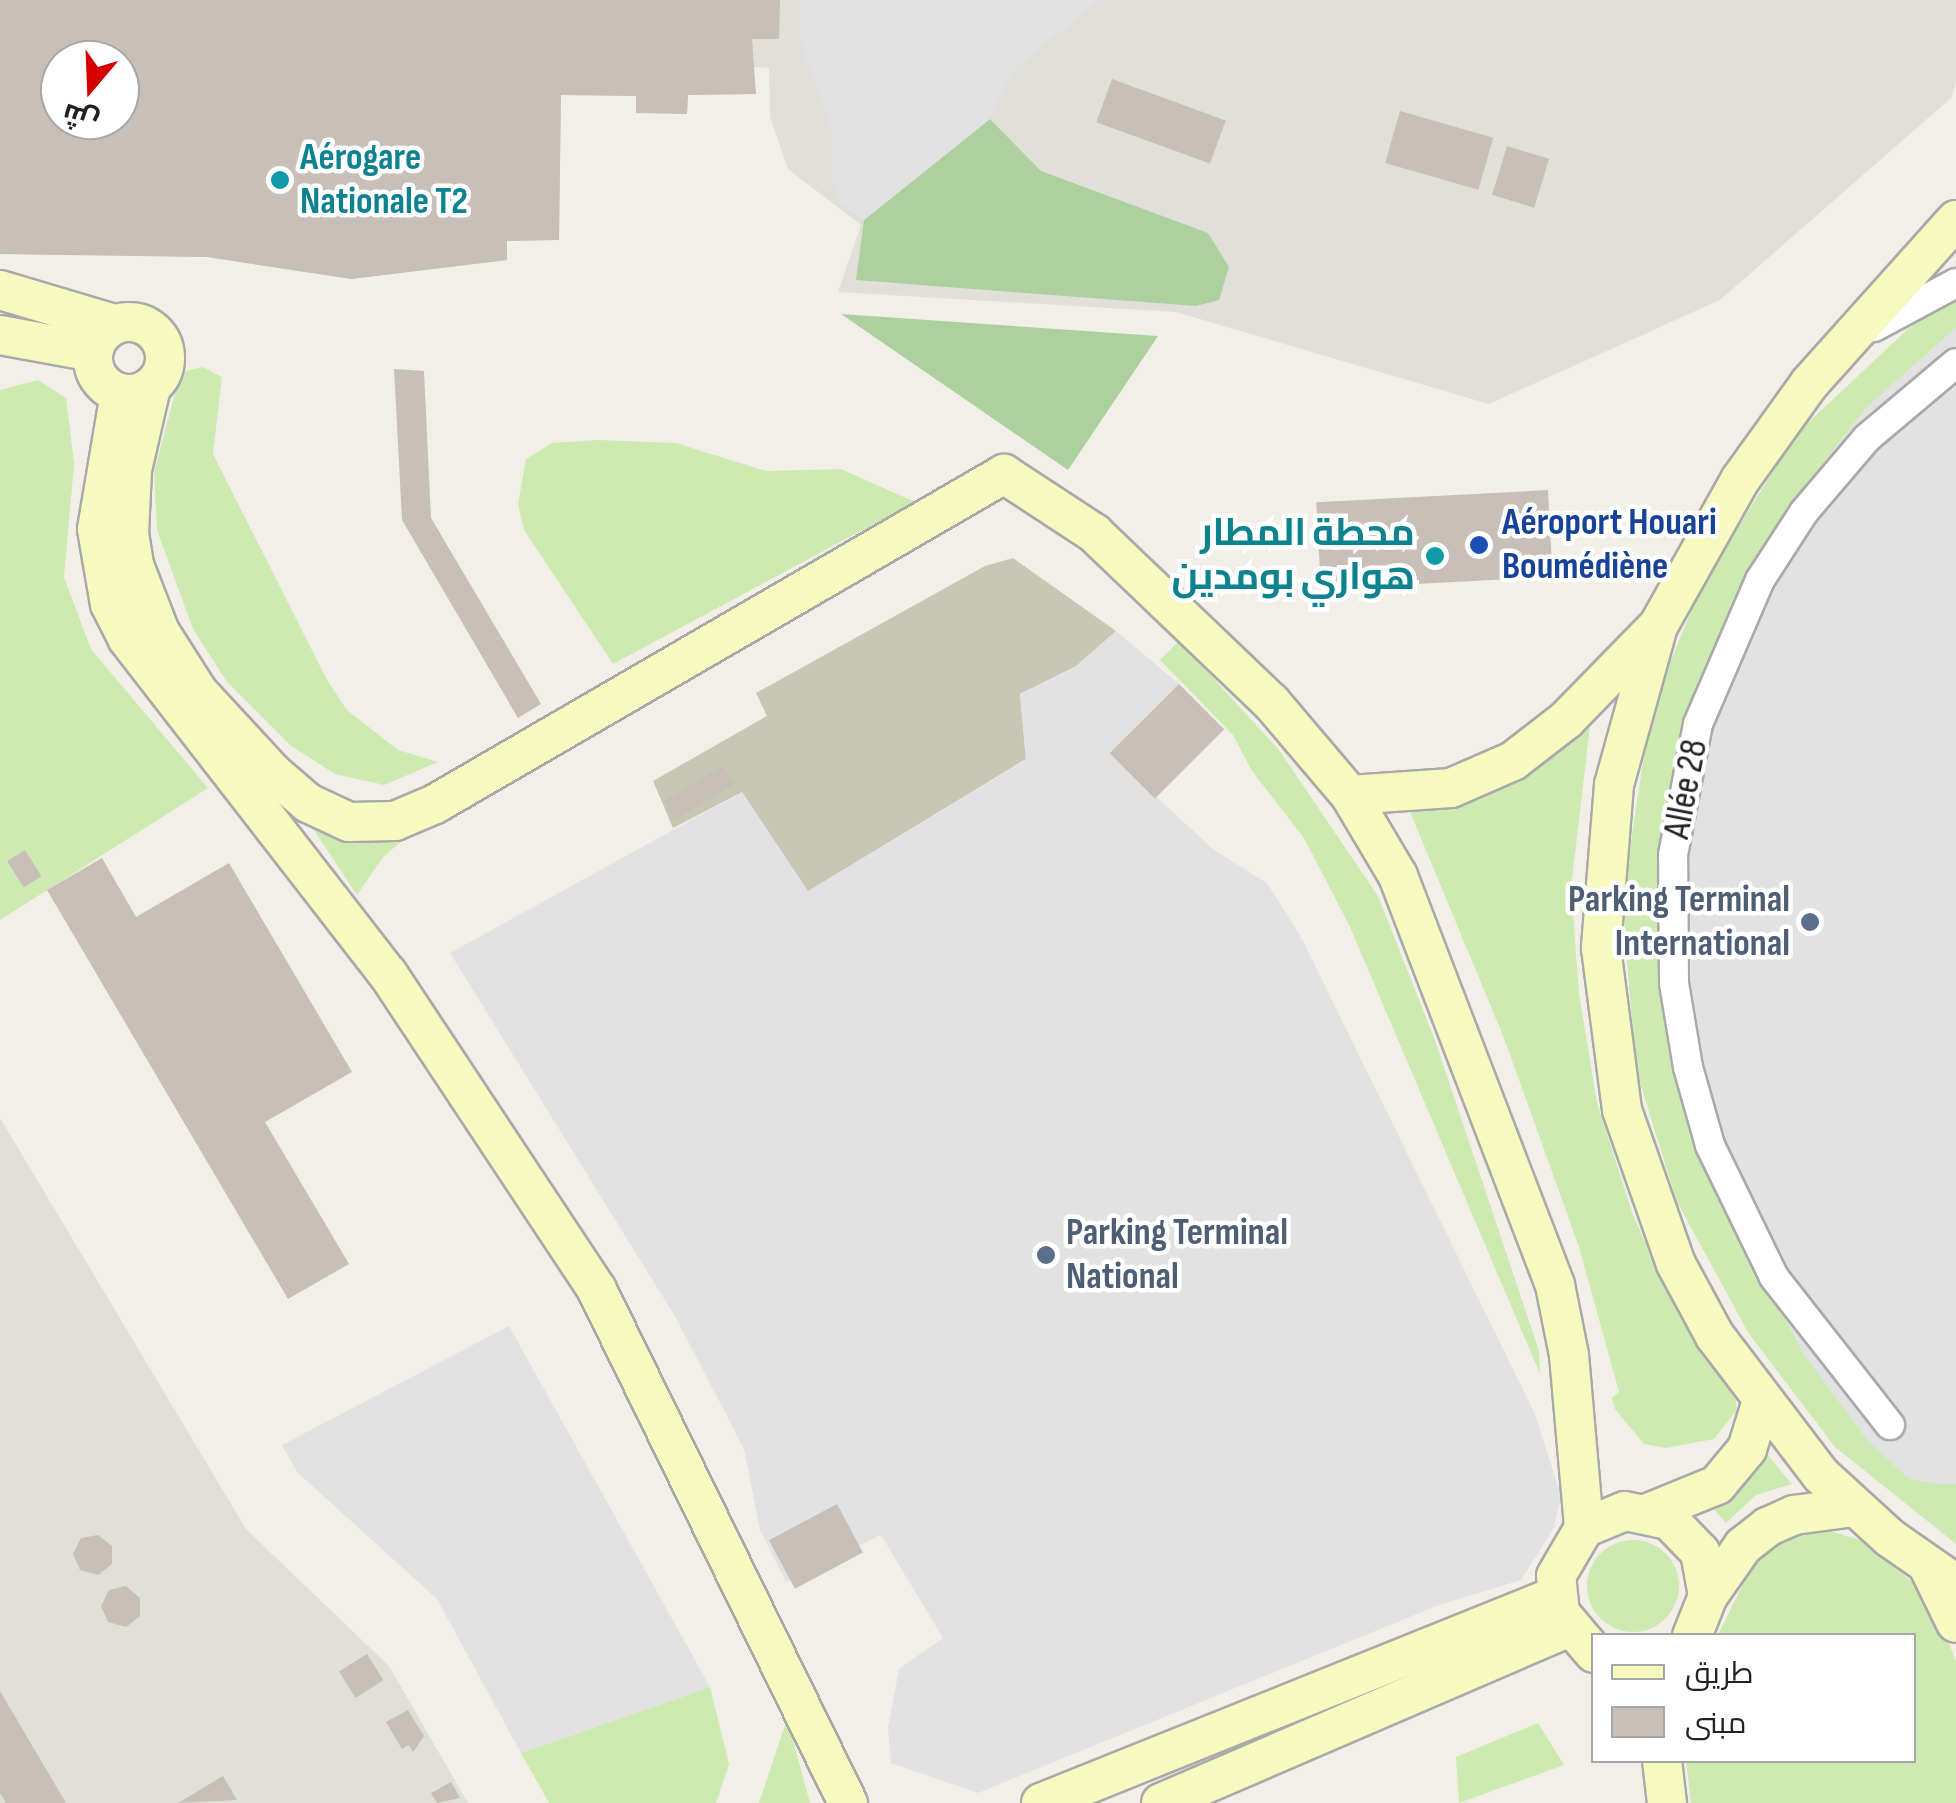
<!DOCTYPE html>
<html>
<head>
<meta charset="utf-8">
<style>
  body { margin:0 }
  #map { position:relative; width:1956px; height:1803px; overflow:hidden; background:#f2efe9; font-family:"Sofia Sans Condensed",Cairo,sans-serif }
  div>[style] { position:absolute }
  .airport>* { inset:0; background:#e1dfda }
  .construction>* { inset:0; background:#c7c7b4 }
  .grass>* { inset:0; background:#cdebb0 }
  .round { border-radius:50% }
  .forest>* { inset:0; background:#add19e }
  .parking>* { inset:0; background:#e2e2e2 }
  .building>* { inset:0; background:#c7bfb8; transform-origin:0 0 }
  .roads { filter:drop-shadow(2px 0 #a9a9a9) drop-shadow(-2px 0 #a9a9a9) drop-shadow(0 2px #a9a9a9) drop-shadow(0 -2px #a9a9a9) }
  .street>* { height:28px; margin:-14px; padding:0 14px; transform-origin:14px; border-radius:14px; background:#fff }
  .secondary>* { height:38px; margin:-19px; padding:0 19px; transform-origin:19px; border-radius:19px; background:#f7fabf }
  .secondary>.ring { margin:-19px; padding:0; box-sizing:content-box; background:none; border:38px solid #f7fabf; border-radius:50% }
  .dots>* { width:28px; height:28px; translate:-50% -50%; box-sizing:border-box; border:5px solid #fff; border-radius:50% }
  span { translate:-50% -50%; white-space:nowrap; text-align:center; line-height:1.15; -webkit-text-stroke:9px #fff; paint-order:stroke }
  .culture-label { font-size:38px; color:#0d838f; font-weight:700 }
  .left { translate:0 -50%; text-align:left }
  .right { translate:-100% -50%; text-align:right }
  .transit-label { font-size:38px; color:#164399; font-weight:700 }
  .street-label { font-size:38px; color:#222 }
  .service-label { font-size:38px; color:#4e5e75; font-weight:700 }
  .legend { position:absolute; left:1591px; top:1633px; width:325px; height:130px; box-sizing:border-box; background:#fff; border:2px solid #a7a7a7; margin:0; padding:12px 18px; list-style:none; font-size:30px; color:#222 }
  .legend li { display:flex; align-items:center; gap:20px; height:50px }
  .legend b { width:50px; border:2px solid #a7a7a7 }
  .north { position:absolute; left:40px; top:40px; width:100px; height:100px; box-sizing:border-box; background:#fff; border:2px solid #a7a7a7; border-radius:50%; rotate:199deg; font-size:28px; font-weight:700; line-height:40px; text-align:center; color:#222 }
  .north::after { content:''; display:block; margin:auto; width:35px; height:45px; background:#d40000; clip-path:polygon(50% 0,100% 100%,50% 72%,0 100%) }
</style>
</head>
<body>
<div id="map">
  <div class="airport">
    <i style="clip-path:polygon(evenodd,0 0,1956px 0,1956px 81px,1951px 98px,1720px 300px,1489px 404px,1176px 312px,838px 292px,861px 225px,788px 169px,770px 117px,769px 68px,753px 67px,756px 94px,688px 95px,687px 114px,636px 113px,636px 96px,561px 95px,559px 240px,507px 241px,507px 260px,351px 279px,207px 257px,0 254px,0 0,60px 60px,120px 60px,120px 120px,60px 120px,60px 60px)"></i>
    <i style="clip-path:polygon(0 1118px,246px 1529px,389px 1666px,468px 1803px,0 1803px)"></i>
  </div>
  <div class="construction">
    <i style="clip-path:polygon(1013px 558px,1116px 631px,1077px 666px,1020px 694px,1026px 759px,807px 892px,742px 792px,673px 828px,653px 781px,767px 716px,756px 693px,985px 566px)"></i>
  </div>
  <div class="grass">
    <i style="clip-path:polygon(1956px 297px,1956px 328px,1867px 407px,1804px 488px,1750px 576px,1678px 1068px,1704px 1165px,1805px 1356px,1937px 1484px,1956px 1484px,1956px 1544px,1835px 1447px,1749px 1334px,1677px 1202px,1636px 1070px,1622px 901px,1646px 742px,1659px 689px,1702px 585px,1797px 433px,1910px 327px)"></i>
    <i style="clip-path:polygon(203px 367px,222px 377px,213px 454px,327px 680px,347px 710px,398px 750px,438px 762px,384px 785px,335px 774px,290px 745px,227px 682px,193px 629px,157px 530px,154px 472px,176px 390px,186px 371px)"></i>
    <i style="clip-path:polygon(38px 380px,66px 398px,74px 464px,64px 577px,91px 649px,208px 788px,0 920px,0 390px)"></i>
    <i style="clip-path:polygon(598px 440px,676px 443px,766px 471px,841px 469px,915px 502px,613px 664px,524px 530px,518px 504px,526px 459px,552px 443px)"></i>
    <i style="clip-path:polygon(1179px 641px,1279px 750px,1378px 896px,1436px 1043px,1539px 1351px,1540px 1374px,1350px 927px,1304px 838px,1252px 771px,1233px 735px,1160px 660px)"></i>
    <i style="clip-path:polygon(1590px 726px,1571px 888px,1579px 993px,1597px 1103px,1633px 1215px,1662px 1280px,1735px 1396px,1737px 1410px,1714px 1439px,1666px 1448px,1644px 1444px,1615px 1409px,1612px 1398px,1619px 1392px,1579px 1247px,1504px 1038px,1403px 795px,1520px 768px)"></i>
    <i style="clip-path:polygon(312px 827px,349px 836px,413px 832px,383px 857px,357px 895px)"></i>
    <i style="clip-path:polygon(1760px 1446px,1792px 1484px,1756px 1495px,1726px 1523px,1710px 1505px)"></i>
    <i style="clip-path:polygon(1811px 1525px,1863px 1541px,1930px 1597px,1956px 1661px,1956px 1803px,1691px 1803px,1686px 1761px,1914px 1760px,1914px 1636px,1718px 1635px,1757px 1556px)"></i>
    <i class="round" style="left:1587px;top:1540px;width:92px;height:92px"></i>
    <i style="clip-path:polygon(710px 1687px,729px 1764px,716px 1803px,549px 1803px,521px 1753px)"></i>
    <i style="clip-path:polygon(787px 1719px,810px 1803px,759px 1803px)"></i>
    <i style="clip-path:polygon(1538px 1723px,1564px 1765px,1459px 1803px,1456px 1757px)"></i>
  </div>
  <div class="forest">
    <i style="clip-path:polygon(990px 119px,1041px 171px,1208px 233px,1229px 267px,1219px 300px,1196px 306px,856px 280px,864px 220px)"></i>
    <i style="clip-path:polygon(841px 314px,1158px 336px,1068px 470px)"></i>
  </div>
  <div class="parking">
    <i style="clip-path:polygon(799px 0,1100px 0,1012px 71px,990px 119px,864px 220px,840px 204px,831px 175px,832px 129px,801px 44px)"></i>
    <i style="clip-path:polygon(1956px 328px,1956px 1484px,1937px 1484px,1909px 1479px,1868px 1441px,1805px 1356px,1704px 1165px,1678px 1068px,1681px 777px,1702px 672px,1750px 576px,1804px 488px,1867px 407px)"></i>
    <i style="clip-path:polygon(1116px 631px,1179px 684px,1110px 754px,1214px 850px,1267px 883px,1302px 939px,1535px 1414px,1561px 1496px,1554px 1528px,1521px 1580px,1439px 1605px,978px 1793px,891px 1763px,888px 1728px,899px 1669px,943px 1638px,881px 1535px,786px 1582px,760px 1530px,744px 1449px,676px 1318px,450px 953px,742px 792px,808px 891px,1026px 760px,1020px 694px,1076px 666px)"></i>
    <i style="clip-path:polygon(509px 1326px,710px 1687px,521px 1753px,437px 1599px,297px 1472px,282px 1445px)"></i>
  </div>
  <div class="building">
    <i style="clip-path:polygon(evenodd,0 0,780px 0,779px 39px,752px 39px,756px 94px,688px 95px,687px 114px,636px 113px,636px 96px,561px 95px,559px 240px,507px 241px,507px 260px,351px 279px,207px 257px,0 254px,0 0,60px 60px,120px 60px,120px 120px,60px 120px,60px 60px)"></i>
    <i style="left:1112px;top:79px;width:121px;height:46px;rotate:20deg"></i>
    <i style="left:1400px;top:111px;width:97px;height:54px;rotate:16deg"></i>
    <i style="left:1507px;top:146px;width:44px;height:51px;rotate:17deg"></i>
    <i style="clip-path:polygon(394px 369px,424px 371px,431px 518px,541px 704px,518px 718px,402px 520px)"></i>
    <i style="left:1548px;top:490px;width:87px;height:232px;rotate:87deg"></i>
    <i style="left:1179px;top:684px;width:64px;height:98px;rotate:45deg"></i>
    <i style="left:723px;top:766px;width:21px;height:69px;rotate:59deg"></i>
    <i style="left:25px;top:850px;width:31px;height:21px;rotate:58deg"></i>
    <i style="clip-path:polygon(102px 858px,136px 917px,229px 863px,352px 1072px,265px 1122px,349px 1264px,288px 1299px,47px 890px)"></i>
    <i style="left:837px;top:1504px;width:55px;height:77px;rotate:62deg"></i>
    <i style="clip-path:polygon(98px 1535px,112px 1546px,112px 1564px,98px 1575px,80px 1570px,73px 1554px,81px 1538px)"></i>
    <i style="clip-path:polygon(126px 1586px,140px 1598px,140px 1616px,126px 1627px,108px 1622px,101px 1606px,109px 1590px)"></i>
    <i style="left:367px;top:1654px;width:31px;height:33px;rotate:58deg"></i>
    <i style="clip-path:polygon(0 1691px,66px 1803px,6px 1803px,0 1793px)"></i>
    <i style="clip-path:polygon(408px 1710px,424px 1736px,413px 1752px,409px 1745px,402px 1749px,386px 1722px)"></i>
    <i style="clip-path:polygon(223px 1776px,237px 1800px,178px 1803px)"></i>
    <i style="clip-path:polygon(451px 1782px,460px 1798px,437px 1803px,431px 1793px)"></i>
  </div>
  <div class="roads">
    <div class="street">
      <i style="left:1874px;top:327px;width:93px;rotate:-28.2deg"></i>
      <i style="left:1890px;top:1425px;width:188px;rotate:-128.1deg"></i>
      <i style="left:1774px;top:1277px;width:147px;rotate:-115.9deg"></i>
      <i style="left:1710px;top:1145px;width:81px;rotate:-105.8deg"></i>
      <i style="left:1688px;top:1067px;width:85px;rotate:-99.5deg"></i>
      <i style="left:1674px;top:983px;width:128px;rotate:-90.4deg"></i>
      <i style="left:1673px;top:855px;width:133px;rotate:-79.2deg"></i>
      <i style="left:1698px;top:724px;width:157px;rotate:-66.7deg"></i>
      <i style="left:1760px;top:580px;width:81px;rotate:-57.1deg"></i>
      <i style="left:1804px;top:512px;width:97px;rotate:-49.6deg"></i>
      <i style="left:1867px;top:438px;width:116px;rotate:-40.1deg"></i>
    </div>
    <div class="secondary">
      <i style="left:1956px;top:220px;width:220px;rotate:131.9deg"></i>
      <i style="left:1809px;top:384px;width:118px;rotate:125.7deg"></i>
      <i style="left:1740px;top:480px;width:167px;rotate:119.3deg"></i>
      <i style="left:1658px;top:626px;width:165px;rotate:105.5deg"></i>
      <i style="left:1614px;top:785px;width:164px;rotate:94.6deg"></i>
      <i style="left:1601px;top:948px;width:163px;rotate:82.6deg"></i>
      <i style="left:1622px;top:1110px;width:163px;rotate:70.7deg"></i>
      <i style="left:1676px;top:1264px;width:82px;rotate:61.6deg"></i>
      <i style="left:1715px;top:1336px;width:175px;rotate:52.7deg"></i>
      <i style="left:1821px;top:1475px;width:93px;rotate:42.4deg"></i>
      <i style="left:1890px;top:1538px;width:80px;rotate:34.9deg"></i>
      <i style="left:0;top:290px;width:119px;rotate:16.6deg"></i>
      <i class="ring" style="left:93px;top:322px;width:34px;height:34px"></i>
      <i style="left:0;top:335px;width:95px;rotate:10.4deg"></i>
      <i style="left:151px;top:387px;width:85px;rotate:102.9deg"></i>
      <i style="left:132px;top:470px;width:63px;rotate:92.7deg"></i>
      <i style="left:129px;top:533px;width:32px;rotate:81deg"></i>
      <i style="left:134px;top:565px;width:72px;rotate:68.8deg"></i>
      <i style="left:160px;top:632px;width:72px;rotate:57.4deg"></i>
      <i style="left:199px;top:693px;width:109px;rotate:47.2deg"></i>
      <i style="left:273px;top:773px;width:46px;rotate:40.6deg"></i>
      <i style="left:308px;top:803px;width:45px;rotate:24.9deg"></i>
      <i style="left:349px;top:822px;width:46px;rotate:-1.2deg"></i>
      <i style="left:395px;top:821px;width:43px;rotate:-23deg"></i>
      <i style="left:435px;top:804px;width:658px;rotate:-30.11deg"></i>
      <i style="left:1004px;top:474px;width:108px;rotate:33.2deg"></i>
      <i style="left:1094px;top:533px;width:245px;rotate:43.7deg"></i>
      <i style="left:1271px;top:702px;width:122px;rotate:49.7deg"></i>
      <i style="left:1350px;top:795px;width:94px;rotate:59.3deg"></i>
      <i style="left:1398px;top:876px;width:438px;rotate:69deg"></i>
      <i style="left:1555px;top:1285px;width:71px;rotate:78.7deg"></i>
      <i style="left:1569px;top:1355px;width:174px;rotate:85deg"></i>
      <i style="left:120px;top:393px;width:138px;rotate:99.6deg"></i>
      <i style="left:97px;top:529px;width:76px;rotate:80.2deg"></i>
      <i style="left:110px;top:604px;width:38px;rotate:63deg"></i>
      <i style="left:127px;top:638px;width:425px;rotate:52.2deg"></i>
      <i style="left:388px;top:974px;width:379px;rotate:56.5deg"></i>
      <i style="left:597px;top:1290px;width:571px;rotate:63.93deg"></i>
      <i style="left:1350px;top:795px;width:101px;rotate:-4deg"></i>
      <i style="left:1451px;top:788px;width:68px;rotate:-23.5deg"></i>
      <i style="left:1513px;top:761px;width:67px;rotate:-37.7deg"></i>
      <i style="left:1566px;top:720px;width:124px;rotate:-45.7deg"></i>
      <i style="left:1648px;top:1513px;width:74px;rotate:-22.1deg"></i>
      <i style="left:1717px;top:1485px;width:47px;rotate:-50.2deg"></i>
      <i style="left:1747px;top:1449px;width:47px;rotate:-72.7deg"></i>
      <i style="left:1929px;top:1568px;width:61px;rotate:63.9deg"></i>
      <i style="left:1708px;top:1596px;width:61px;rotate:-55deg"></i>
      <i style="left:1743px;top:1546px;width:31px;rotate:-38deg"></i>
      <i style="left:1767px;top:1527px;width:30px;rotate:-24deg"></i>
      <i style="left:1794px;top:1515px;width:61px;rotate:-7.6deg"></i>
      <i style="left:1594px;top:1653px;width:52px;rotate:-130.4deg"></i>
      <i style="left:1560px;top:1613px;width:37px;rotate:-96deg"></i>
      <i style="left:1556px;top:1576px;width:56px;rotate:-59.7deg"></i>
      <i style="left:1584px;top:1528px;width:44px;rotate:-22.5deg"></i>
      <i style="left:1625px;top:1511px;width:45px;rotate:11.6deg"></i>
      <i style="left:1669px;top:1520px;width:45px;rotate:45.9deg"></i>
      <i style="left:1700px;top:1552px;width:45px;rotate:79.7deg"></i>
      <i style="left:1708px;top:1596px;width:43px;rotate:111.8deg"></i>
      <i style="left:1662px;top:1760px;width:43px;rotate:83.4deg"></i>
      <i style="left:1041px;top:1803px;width:555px;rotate:-21.9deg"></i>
      <i style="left:1161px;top:1803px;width:443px;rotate:-23.3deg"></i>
    </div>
  </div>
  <div class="dots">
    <i style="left:280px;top:180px;background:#0f9aa8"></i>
    <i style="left:1479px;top:545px;background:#1a4fb4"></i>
    <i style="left:1435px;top:556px;background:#0f9aa8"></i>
    <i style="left:1810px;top:922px;background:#5c6f8a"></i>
    <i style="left:1046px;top:1255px;background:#5c6f8a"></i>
  </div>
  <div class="culture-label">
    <span class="left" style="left:300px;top:180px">Aérogare<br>Nationale T2</span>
    <span class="right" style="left:1415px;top:556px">محطة المطار<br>هواري بومدين</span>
  </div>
  <div class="transit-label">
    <span class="left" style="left:1502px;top:545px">Aéroport Houari<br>Boumédiène</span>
  </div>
  <div class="street-label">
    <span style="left:1686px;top:789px;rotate:-79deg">Allée 28</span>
  </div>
  <div class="service-label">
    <span class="right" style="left:1790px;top:922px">Parking Terminal<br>International</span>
    <span class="left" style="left:1066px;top:1255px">Parking Terminal<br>National</span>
  </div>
  <ul class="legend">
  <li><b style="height:12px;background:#f7fabf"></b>طريق</li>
  <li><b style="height:28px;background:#c7bfb8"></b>مبنى</li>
  </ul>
  <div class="north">ش</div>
</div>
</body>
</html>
